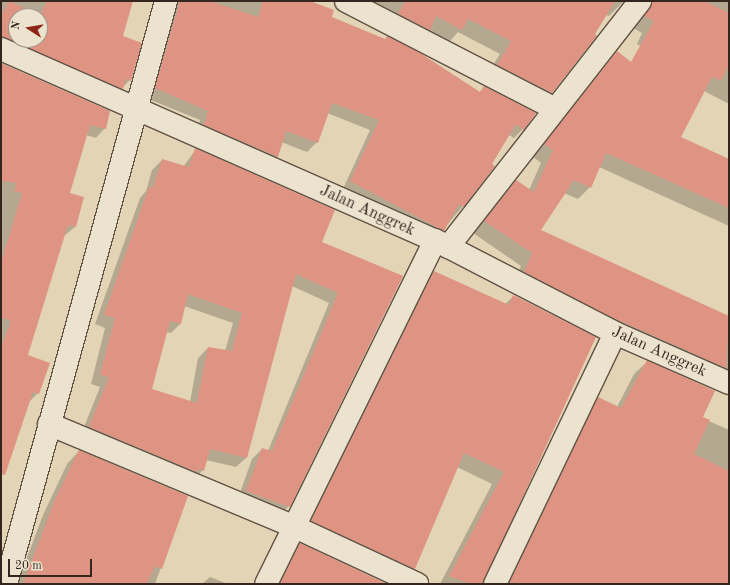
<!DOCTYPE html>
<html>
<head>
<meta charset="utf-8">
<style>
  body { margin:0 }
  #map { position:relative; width:730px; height:585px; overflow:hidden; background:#e2d4b5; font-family:"Old Standard TT",serif }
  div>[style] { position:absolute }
  .shadow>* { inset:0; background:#0003 }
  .building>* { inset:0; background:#df9383 }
  .roads { filter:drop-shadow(1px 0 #605144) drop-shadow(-1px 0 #605144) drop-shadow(0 1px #605144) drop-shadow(0 -1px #605144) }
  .street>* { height:22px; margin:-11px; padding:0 11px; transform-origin:11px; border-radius:11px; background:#ece3cf }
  span { translate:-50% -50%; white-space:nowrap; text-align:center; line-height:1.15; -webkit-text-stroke:4px #ece3cf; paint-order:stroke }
  .street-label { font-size:16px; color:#34251f }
  .frame { position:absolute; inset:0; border:2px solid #34251f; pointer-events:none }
  .north { position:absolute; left:8px; top:8px; width:40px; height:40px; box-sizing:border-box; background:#ece3cf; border:1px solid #a29789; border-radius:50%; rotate:282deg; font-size:11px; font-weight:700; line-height:16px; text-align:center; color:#34251f }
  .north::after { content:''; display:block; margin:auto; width:14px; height:18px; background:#8f2418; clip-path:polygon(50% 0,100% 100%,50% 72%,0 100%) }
  .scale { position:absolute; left:8px; top:559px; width:84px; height:18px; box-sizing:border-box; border:2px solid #34251f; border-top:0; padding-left:5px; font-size:12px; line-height:14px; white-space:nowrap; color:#34251f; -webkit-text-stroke:3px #ece3cf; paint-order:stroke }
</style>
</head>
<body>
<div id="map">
  <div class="shadow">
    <i style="clip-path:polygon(evenodd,1px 1px,132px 1px,122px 37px,130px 80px,112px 98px,1px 49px,1px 1px,16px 16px,40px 16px,40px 40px,16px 40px,16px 16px)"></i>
    <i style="clip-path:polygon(174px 1px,307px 1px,330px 18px,479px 93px,484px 87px,523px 129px,514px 138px,509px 135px,463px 206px,434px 240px,342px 191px,370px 130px,327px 113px,317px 142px,307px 152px,281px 142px,277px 157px,267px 166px,195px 134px,200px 120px,146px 98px)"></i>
    <i style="clip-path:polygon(373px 1px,512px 1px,590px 43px,539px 105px,485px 77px,500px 54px,458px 32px,449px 42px)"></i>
    <i style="clip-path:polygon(565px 1px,729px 1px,729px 104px,704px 91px,679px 138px,729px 160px,729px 226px,599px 167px,590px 187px,578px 199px,564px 193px,539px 230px,729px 317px,729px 387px,512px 284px,521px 266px,473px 233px,516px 181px,529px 190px,541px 163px,533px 157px,614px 56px,644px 72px,654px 54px,637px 44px,642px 33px,633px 28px,641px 16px,636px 3px,623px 2px,609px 16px)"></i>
    <i style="clip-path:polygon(1px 64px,105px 128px,96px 138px,86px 135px,68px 194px,75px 227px,64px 236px,27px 355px,38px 393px,28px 403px,1px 467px)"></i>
    <i style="clip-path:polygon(evenodd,196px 149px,320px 242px,402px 276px,289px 506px,279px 516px,237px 501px,252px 459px,262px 449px,268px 451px,329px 303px,292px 286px,246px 458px,236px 467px,206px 460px,203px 470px,193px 480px,80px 437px,100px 387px,91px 384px,105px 328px,95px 324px,140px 198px,146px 191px,152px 170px,162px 160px,183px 167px,196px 149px,184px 306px,233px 323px,225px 351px,208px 348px,198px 358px,190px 402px,151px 390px,166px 332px,171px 333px,181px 323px,184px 306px)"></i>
    <i style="clip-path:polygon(434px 272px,505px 304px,514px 296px,595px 338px,482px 584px,440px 584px,492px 484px,457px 467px,414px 568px,402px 581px,300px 533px,422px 284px)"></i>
    <i style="clip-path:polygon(647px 362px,702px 418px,729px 430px,729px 584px,503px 584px,586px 410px,599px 398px,617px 407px,634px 374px)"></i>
    <i style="clip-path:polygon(79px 451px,187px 496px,155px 584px,17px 584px,43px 515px,67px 464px)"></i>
    <i style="clip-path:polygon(300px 544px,385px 584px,275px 584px,288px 557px)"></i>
    <i style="clip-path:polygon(210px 577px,228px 584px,202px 584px)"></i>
  </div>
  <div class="building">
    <i style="clip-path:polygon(evenodd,9px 1px,40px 15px,47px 1px,133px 1px,123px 36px,142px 43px,131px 81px,126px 79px,123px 89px,1px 37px,1px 17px,9px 1px,16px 16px,40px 16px,40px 40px,16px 40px,16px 16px)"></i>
    <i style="clip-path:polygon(180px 1px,209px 1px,258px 17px,263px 1px,310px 1px,334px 10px,332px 17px,385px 39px,387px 36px,420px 53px,480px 92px,484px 86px,536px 113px,524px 130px,516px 124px,492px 164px,495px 166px,464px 207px,459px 204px,444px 231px,350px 181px,379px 120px,332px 103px,318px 143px,286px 131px,278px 157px,204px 125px,208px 111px,155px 88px)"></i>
    <i style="clip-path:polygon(405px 1px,615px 1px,595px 34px,597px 36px,552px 93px,497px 65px,511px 41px,468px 19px,462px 30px,436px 16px,430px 30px,398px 14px)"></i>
    <i style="clip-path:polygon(652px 1px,704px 1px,729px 13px,729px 65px,721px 81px,712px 77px,681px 137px,729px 159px,729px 208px,606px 153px,591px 188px,574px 180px,541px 230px,729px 316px,726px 368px,607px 315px,524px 272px,532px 253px,484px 221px,516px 180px,534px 192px,553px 150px,544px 144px,617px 51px,631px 62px,654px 21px,644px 16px)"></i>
    <i style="clip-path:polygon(1px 63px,110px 111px,106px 129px,90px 125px,70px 193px,84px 197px,76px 227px,68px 225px,28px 355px,50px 363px,39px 394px,33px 392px,5px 475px,1px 474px,1px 348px,11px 321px,1px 317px,1px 263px,22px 193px,14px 191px,17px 183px,1px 181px)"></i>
    <i style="clip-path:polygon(evenodd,195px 148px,335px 210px,322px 242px,403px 276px,290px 507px,246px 491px,262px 448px,272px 451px,338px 293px,296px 274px,247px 458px,210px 449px,204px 471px,198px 469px,197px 472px,89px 427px,109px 377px,100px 375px,115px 318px,104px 315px,149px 187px,153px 188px,162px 159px,189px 167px,195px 148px,188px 294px,242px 313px,232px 351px,208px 347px,197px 403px,152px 389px,170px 321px,181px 324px,188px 294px)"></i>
    <i style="clip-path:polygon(434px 271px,509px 305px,513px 295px,596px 337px,483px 584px,470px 584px,449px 576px,504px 472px,464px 453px,415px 569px,311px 521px)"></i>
    <i style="clip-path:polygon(647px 360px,715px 391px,703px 417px,710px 420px,694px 454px,729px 471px,729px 584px,509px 584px,598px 397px,621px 408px)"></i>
    <i style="clip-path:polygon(79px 450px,188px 496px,162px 569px,155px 566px,147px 584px,23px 584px,54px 502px)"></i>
    <i style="clip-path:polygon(300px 543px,387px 584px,280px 584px)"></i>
  </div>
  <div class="roads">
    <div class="street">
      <i style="left:346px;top:1px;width:235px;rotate:27.3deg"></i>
      <i style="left:1px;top:49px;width:474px;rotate:23.8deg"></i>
      <i style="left:435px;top:240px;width:203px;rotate:27.3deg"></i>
      <i style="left:615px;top:333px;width:124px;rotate:23.7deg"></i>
      <i style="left:448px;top:247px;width:312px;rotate:-52deg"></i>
      <i style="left:49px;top:424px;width:267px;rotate:22.7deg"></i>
      <i style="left:295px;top:527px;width:135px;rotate:25deg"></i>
      <i style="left:6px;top:584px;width:605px;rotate:-74.65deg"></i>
      <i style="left:266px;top:584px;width:383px;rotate:-63.8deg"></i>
      <i style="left:495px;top:584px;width:278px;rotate:-64.4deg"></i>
    </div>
  </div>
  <div class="street-label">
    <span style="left:367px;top:211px;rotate:24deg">Jalan Anggrek</span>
    <span style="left:659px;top:352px;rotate:24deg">Jalan Anggrek</span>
  </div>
  <div class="frame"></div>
  <div class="north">N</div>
  <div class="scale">20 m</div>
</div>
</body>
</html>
